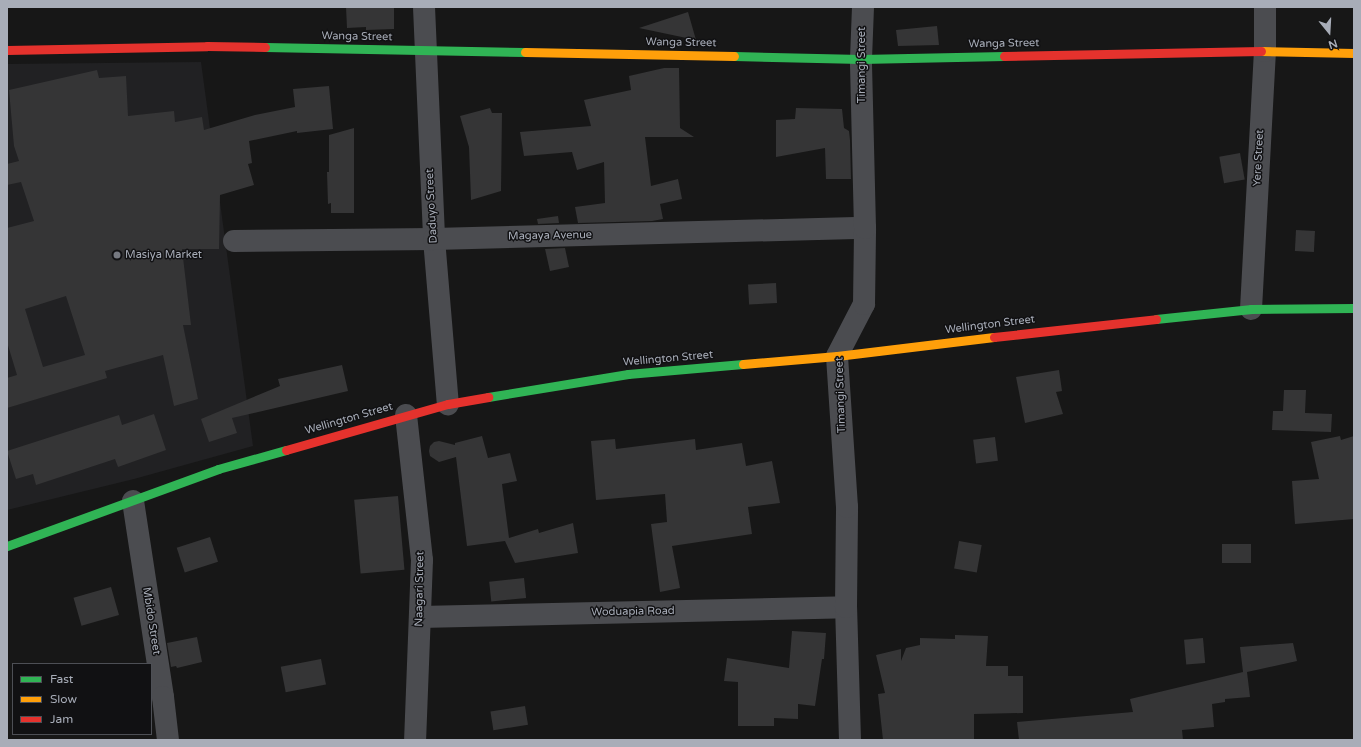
<!DOCTYPE html>
<html>
<head>
<meta charset="utf-8">
<style>
  body { margin:0 }
  #map { position:relative; width:1361px; height:747px; overflow:hidden; background:#171717; font-family:"Varela Round",sans-serif }
  div>[style] { position:absolute }
  .built>* { inset:0; background:#212123 }
  .building>* { inset:0; background:#353536; transform-origin:0 0 }
  .street>* { height:22px; margin:-11px; padding:0 11px; transform-origin:11px; border-radius:11px; background:#4b4c50 }
  .fast>* { height:9px; margin:-4.5px; padding:0 4.5px; transform-origin:4.5px; border-radius:4.5px; background:#30b455 }
  .slow>* { height:9px; margin:-4.5px; padding:0 4.5px; transform-origin:4.5px; border-radius:4.5px; background:#ff9f0a }
  .jam>* { height:9px; margin:-4.5px; padding:0 4.5px; transform-origin:4.5px; border-radius:4.5px; background:#e5322d }
  .dots>* { width:11px; height:11px; translate:-50% -50%; box-sizing:border-box; border:2px solid #111113; border-radius:50% }
  span { translate:-50% -50%; white-space:nowrap; text-align:center; line-height:1.15; -webkit-text-stroke:3px #111113; paint-order:stroke }
  .street-label { font-size:11px; color:#a8adb8 }
  .poi-label { font-size:11px; color:#a8adb8 }
  .left { translate:0 -50%; text-align:left }
  .frame { position:absolute; inset:0; border:8px solid #a8adb8; pointer-events:none }
  .legend { position:absolute; left:12px; top:663px; width:140px; height:72px; box-sizing:border-box; background:#111113; border:1px solid #4d4f55; margin:0; padding:5px 7px; list-style:none; font-size:12px; color:#a8adb8 }
  .legend li { display:flex; align-items:center; gap:8px; height:20px }
  .legend b { width:20px; border:1px solid #4d4f55 }
  .north { position:absolute; left:1309px; top:12px; width:40px; height:40px; -webkit-text-stroke:3px #111113; paint-order:stroke; rotate:162deg; font-size:11px; font-weight:700; line-height:16px; text-align:center; color:#a8adb8 }
  .north::after { content:''; display:block; margin:auto; width:14px; height:18px; background:#a8adb8; clip-path:polygon(50% 0,100% 100%,50% 72%,0 100%) }
</style>
</head>
<body>
<div id="map">
  <div class="built">
    <i style="clip-path:polygon(201px 62px,253px 446px,134px 479px,7px 510px,7px 64px)"></i>
  </div>
  <div class="building">
    <i style="clip-path:polygon(346px 7px,394px 8px,394px 29px,366px 30px,366px 27px,347px 28px)"></i>
    <i style="clip-path:polygon(688px 12px,696px 40px,639px 28px)"></i>
    <i style="clip-path:polygon(937px 26px,939px 45px,898px 46px,896px 30px)"></i>
    <i style="clip-path:polygon(664px 68px,679px 68px,680px 128px,694px 137px,645px 137px,651px 186px,678px 179px,682px 199px,660px 204px,663px 219px,652px 221px,578px 223px,575px 207px,605px 203px,604px 162px,577px 170px,572px 152px,524px 156px,520px 132px,591px 126px,584px 100px,631px 90px,629px 76px)"></i>
    <i style="clip-path:polygon(evenodd,97px 70px,99px 78px,126px 76px,128px 116px,174px 111px,175px 122px,202px 117px,204px 130px,255px 115px,295px 107px,293px 89px,329px 86px,333px 129px,297px 133px,297px 131px,249px 141px,252px 163px,248px 164px,254px 185px,220px 195px,219px 249px,182px 249px,191px 325px,183px 325px,198px 399px,174px 406px,163px 355px,105px 371px,107px 378px,7px 408px,7px 378px,17px 375px,7px 342px,7px 228px,34px 221px,21px 182px,7px 185px,7px 164px,19px 161px,14px 146px,9px 90px,97px 70px,66px 296px,85px 355px,43px 367px,25px 309px,66px 296px)"></i>
    <i style="clip-path:polygon(490px 108px,492px 113px,502px 113px,501px 191px,471px 200px,469px 147px,460px 116px)"></i>
    <i style="clip-path:polygon(796px 108px,842px 109px,844px 128px,849px 131px,850px 140px,851px 179px,826px 179px,825px 148px,776px 157px,776px 120px,795px 119px)"></i>
    <i style="clip-path:polygon(354px 128px,354px 213px,331px 213px,331px 203px,328px 204px,327px 172px,329px 172px,329px 135px)"></i>
    <i style="left:1240px;top:153px;width:27px;height:21px;rotate:80deg"></i>
    <i style="clip-path:polygon(558px 216px,559px 223px,538px 224px,537px 219px)"></i>
    <i style="left:1296px;top:230px;width:19px;height:21px;rotate:3deg"></i>
    <i style="clip-path:polygon(565px 248px,569px 267px,550px 271px,545px 249px)"></i>
    <i style="left:776px;top:283px;width:20px;height:28px;rotate:87deg"></i>
    <i style="clip-path:polygon(342px 365px,348px 391px,232px 418px,237px 433px,209px 442px,201px 419px,280px 386px,278px 379px)"></i>
    <i style="clip-path:polygon(1059px 370px,1062px 391px,1056px 392px,1063px 414px,1025px 423px,1016px 377px)"></i>
    <i style="clip-path:polygon(1284px 390px,1306px 390px,1305px 413px,1332px 414px,1331px 432px,1272px 430px,1273px 411px,1283px 411px)"></i>
    <i style="clip-path:polygon(154px 414px,166px 450px,118px 467px,115px 459px,36px 485px,33px 474px,16px 479px,7px 451px,119px 415px,122px 425px)"></i>
    <i style="clip-path:polygon(482px 436px,488px 458px,510px 453px,517px 481px,502px 484px,509px 538px,538px 529px,539px 533px,573px 523px,578px 553px,515px 563px,505px 541px,467px 546px,456px 457px,439px 462px,430px 456px,429px 451px,430px 446px,434px 442px,439px 441px,455px 445px,455px 443px)"></i>
    <i style="clip-path:polygon(1340px 436px,1341px 440px,1354px 436px,1354px 519px,1295px 524px,1292px 481px,1319px 479px,1311px 442px)"></i>
    <i style="left:995px;top:437px;width:24px;height:22px;rotate:83deg"></i>
    <i style="clip-path:polygon(615px 439px,616px 449px,695px 439px,696px 450px,742px 443px,746px 466px,772px 461px,780px 503px,748px 507px,752px 534px,672px 546px,680px 588px,660px 592px,651px 524px,667px 522px,665px 494px,596px 500px,591px 441px)"></i>
    <i style="left:398px;top:496px;width:74px;height:44px;rotate:85deg"></i>
    <i style="left:210px;top:537px;width:26px;height:35px;rotate:72deg"></i>
    <i style="left:959px;top:541px;width:23px;height:28px;rotate:10deg"></i>
    <i style="left:1251px;top:544px;width:19px;height:29px;rotate:90deg"></i>
    <i style="left:524px;top:578px;width:20px;height:35px;rotate:84deg"></i>
    <i style="left:111px;top:587px;width:29px;height:39px;rotate:74deg"></i>
    <i style="clip-path:polygon(792px 631px,826px 633px,824px 659px,822px 659px,815px 706px,798px 704px,798px 719px,774px 718px,774px 726px,738px 726px,738px 682px,724px 681px,727px 658px,789px 668px)"></i>
    <i style="clip-path:polygon(955px 635px,988px 636px,986px 666px,1008px 666px,1008px 676px,1023px 676px,1023px 713px,974px 714px,974px 740px,883px 740px,878px 694px,885px 693px,876px 655px,901px 649px,901px 661px,906px 648px,920px 645px,920px 638px,955px 639px)"></i>
    <i style="clip-path:polygon(197px 637px,202px 662px,177px 668px,176px 666px,171px 667px,167px 643px)"></i>
    <i style="left:1203px;top:638px;width:25px;height:19px;rotate:85deg"></i>
    <i style="clip-path:polygon(1293px 643px,1297px 661px,1247px 672px,1250px 697px,1225px 699px,1225px 702px,1212px 704px,1214px 727px,1182px 730px,1183px 740px,1019px 740px,1017px 722px,1133px 712px,1130px 699px,1243px 672px,1240px 647px)"></i>
    <i style="left:321px;top:659px;width:26px;height:41px;rotate:79deg"></i>
    <i style="left:525px;top:706px;width:19px;height:35px;rotate:81deg"></i>
  </div>
  <div class="street">
    <i style="left:424px;top:7px;width:232px;rotate:87.5deg"></i>
    <i style="left:434px;top:239px;width:166px;rotate:85.2deg"></i>
    <i style="left:234px;top:241px;width:200px;rotate:-0.6deg"></i>
    <i style="left:434px;top:239px;width:431px;rotate:-1.5deg"></i>
    <i style="left:1251px;top:309px;width:258px;rotate:-86.9deg"></i>
    <i style="left:1265px;top:51px;width:44px;rotate:-90deg"></i>
    <i style="left:406px;top:415px;width:146px;rotate:83.7deg"></i>
    <i style="left:422px;top:560px;width:180px;rotate:92.2deg"></i>
    <i style="left:133px;top:501px;width:198px;rotate:81.3deg"></i>
    <i style="left:163px;top:697px;width:43px;rotate:83.4deg"></i>
    <i style="left:420px;top:617px;width:426px;rotate:-1.3deg"></i>
    <i style="left:850px;top:740px;width:133px;rotate:-91.7deg"></i>
    <i style="left:846px;top:607px;width:100px;rotate:-89.4deg"></i>
    <i style="left:847px;top:507px;width:151px;rotate:-93.8deg"></i>
    <i style="left:837px;top:356px;width:59px;rotate:-62.6deg"></i>
    <i style="left:864px;top:304px;width:76px;rotate:-89.2deg"></i>
    <i style="left:865px;top:228px;width:169px;rotate:-91.4deg"></i>
    <i style="left:861px;top:59px;width:52px;rotate:-87.8deg"></i>
  </div>
  <div class="fast">
    <i style="left:265px;top:47px;width:260px;rotate:1.1deg"></i>
    <i style="left:734px;top:56px;width:127px;rotate:1.4deg"></i>
    <i style="left:861px;top:59px;width:143px;rotate:-1.2deg"></i>
    <i style="left:1156px;top:319px;width:96px;rotate:-6deg"></i>
    <i style="left:1251px;top:309px;width:103px;rotate:-0.6deg"></i>
    <i style="left:488px;top:397px;width:142px;rotate:-9.3deg"></i>
    <i style="left:628px;top:374px;width:115px;rotate:-5deg"></i>
    <i style="left:7px;top:546px;width:225px;rotate:-20deg"></i>
    <i style="left:218px;top:469px;width:71px;rotate:-15.6deg"></i>
  </div>
  <div class="slow">
    <i style="left:1261px;top:51px;width:93px;rotate:1.2deg"></i>
    <i style="left:525px;top:52px;width:209px;rotate:1.1deg"></i>
    <i style="left:743px;top:364px;width:94px;rotate:-4.9deg"></i>
    <i style="left:837px;top:356px;width:158px;rotate:-6.9deg"></i>
  </div>
  <div class="jam">
    <i style="left:7px;top:50px;width:200px;rotate:-1.1deg"></i>
    <i style="left:207px;top:46px;width:58px;rotate:1deg"></i>
    <i style="left:1004px;top:56px;width:257px;rotate:-1.1deg"></i>
    <i style="left:994px;top:337px;width:163px;rotate:-6.3deg"></i>
    <i style="left:286px;top:450px;width:168px;rotate:-15.9deg"></i>
    <i style="left:448px;top:404px;width:41px;rotate:-9.9deg"></i>
  </div>
  <div class="dots">
    <i style="left:117px;top:255px;background:#757880"></i>
  </div>
  <div class="street-label">
    <span style="left:357px;top:37px;rotate:1deg">Wanga Street</span>
    <span style="left:681px;top:43px;rotate:1deg">Wanga Street</span>
    <span style="left:1004px;top:44px;rotate:-1deg">Wanga Street</span>
    <span style="left:862px;top:65px;rotate:-90deg">Timangi Street</span>
    <span style="left:1259px;top:158px;rotate:-87deg">Yere Street</span>
    <span style="left:432px;top:206px;rotate:-93deg">Daduyo Street</span>
    <span style="left:550px;top:236px;rotate:-1deg">Magaya Avenue</span>
    <span style="left:990px;top:325px;rotate:-7deg">Wellington Street</span>
    <span style="left:668px;top:359px;rotate:-5deg">Wellington Street</span>
    <span style="left:841px;top:395px;rotate:-92deg">Timangi Street</span>
    <span style="left:349px;top:419px;rotate:-16deg">Wellington Street</span>
    <span style="left:420px;top:589px;rotate:-89deg">Naagari Street</span>
    <span style="left:633px;top:612px;rotate:-1deg">Woduapia Road</span>
    <span style="left:151px;top:621px;rotate:81deg">Mbido Street</span>
  </div>
  <div class="poi-label">
    <span class="left" style="left:125px;top:255px">Masiya Market</span>
  </div>
  <div class="frame"></div>
  <ul class="legend">
  <li><b style="height:5px;background:#30b455"></b>Fast</li>
  <li><b style="height:5px;background:#ff9f0a"></b>Slow</li>
  <li><b style="height:5px;background:#e5322d"></b>Jam</li>
  </ul>
  <div class="north">N</div>
</div>
</body>
</html>
